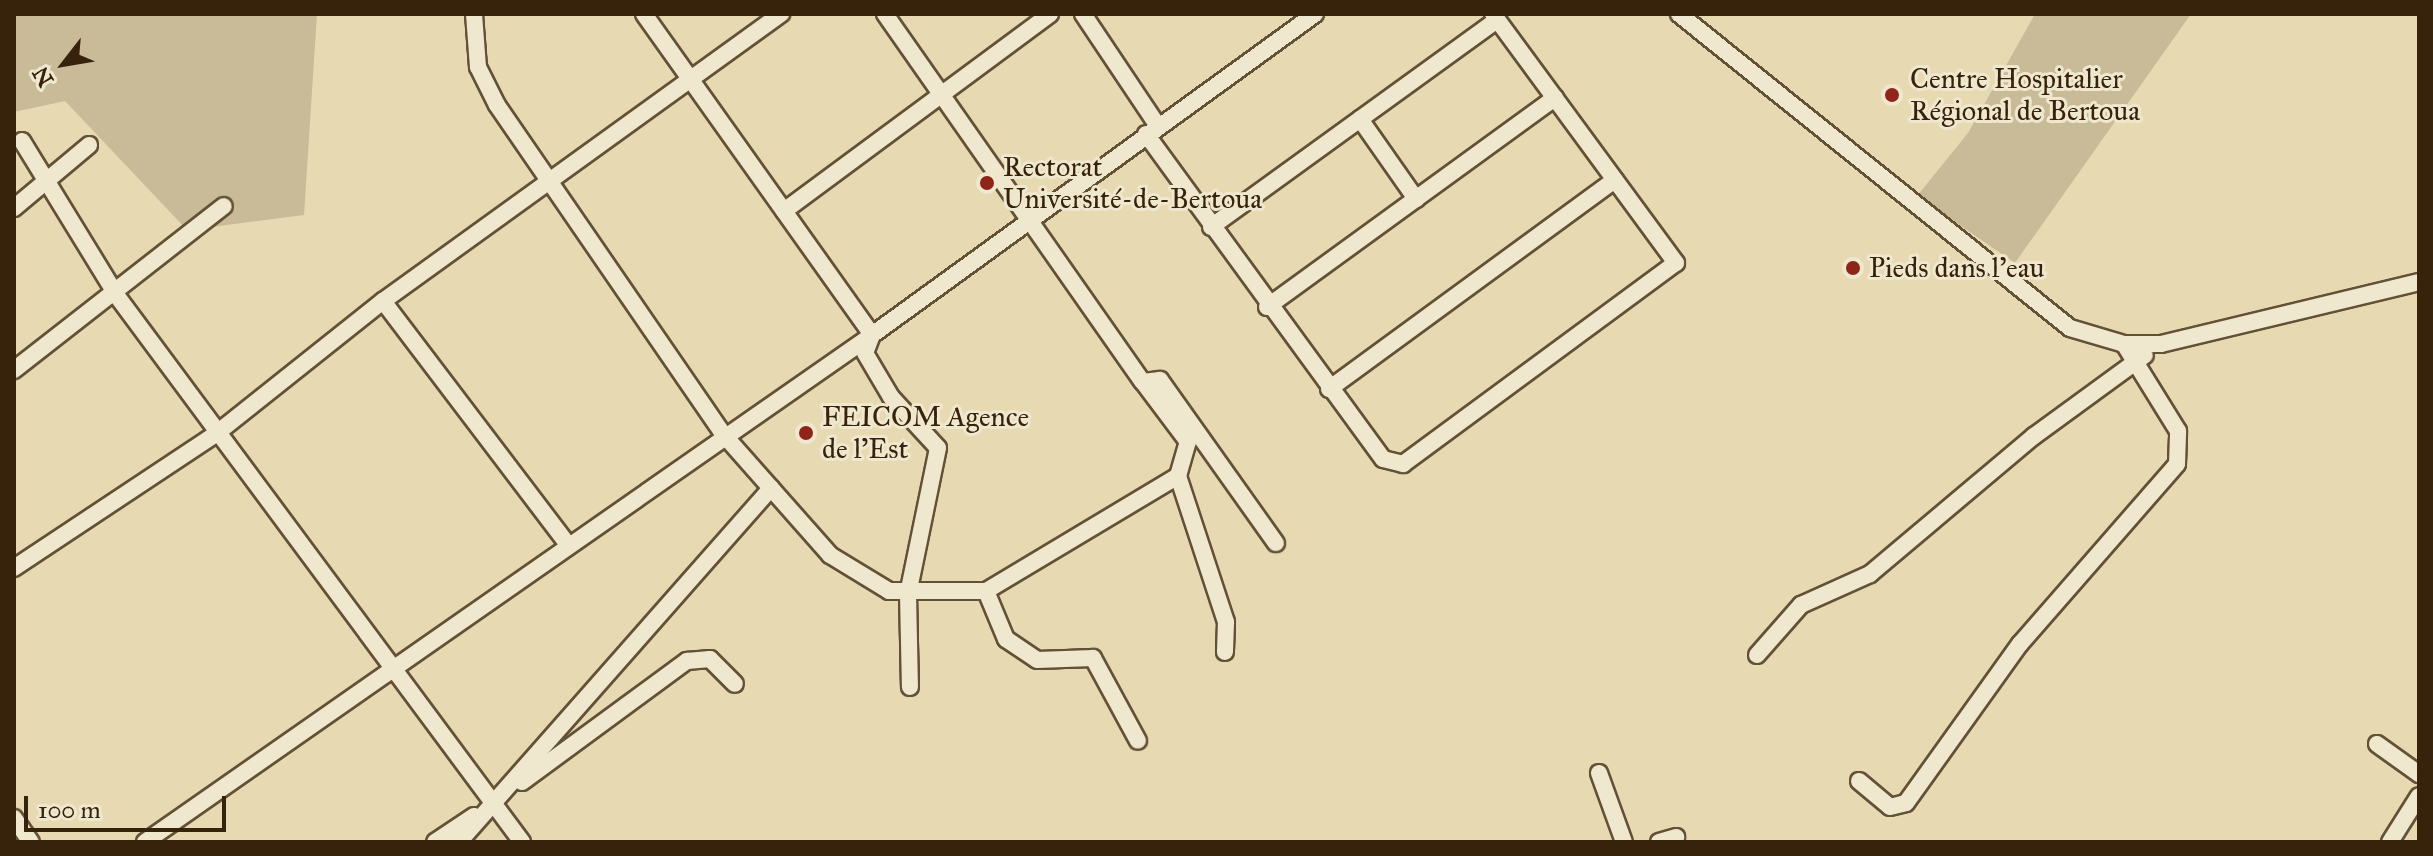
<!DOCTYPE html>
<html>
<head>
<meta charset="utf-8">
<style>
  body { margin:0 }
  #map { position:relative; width:2433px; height:856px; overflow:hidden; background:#e7dab3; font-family:"IM FELL Great Primer",serif }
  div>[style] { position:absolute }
  .green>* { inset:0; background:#c9bb97 }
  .roads { filter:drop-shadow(2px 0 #635136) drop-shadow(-2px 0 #635136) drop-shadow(0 2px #635136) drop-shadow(0 -2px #635136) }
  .street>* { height:16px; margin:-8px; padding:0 8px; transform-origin:8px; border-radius:8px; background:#efe7ce }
  .dots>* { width:22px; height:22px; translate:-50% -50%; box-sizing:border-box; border:4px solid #efe7ce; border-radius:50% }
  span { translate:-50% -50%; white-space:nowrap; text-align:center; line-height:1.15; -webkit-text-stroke:6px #efe7ce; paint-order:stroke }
  .poi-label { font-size:28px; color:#37230c }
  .left { translate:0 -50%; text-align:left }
  .frame { position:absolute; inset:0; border:16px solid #37230c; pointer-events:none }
  .north { position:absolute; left:24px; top:24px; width:80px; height:80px; -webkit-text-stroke:6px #efe7ce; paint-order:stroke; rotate:239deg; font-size:22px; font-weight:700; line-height:32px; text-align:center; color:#37230c }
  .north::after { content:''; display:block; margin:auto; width:28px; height:36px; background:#37230c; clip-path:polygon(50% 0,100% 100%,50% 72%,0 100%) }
  .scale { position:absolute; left:24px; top:796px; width:202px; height:36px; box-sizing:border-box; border:4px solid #37230c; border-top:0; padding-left:10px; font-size:24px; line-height:28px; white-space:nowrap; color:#37230c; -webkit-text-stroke:6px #efe7ce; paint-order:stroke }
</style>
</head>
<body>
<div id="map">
  <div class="green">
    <i style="clip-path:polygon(14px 14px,317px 14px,304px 215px,187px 230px,65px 101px,14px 112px)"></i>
    <i style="clip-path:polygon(2035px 14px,2191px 14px,2015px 263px,1917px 196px,1968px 133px)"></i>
  </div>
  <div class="roads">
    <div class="street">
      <i style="left:474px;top:14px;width:53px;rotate:85.7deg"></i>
      <i style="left:478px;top:67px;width:42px;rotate:63.4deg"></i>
      <i style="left:497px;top:105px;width:401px;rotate:55.5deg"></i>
      <i style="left:724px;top:435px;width:160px;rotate:48.5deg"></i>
      <i style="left:830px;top:555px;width:69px;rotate:31.4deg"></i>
      <i style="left:889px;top:591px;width:97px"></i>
      <i style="left:986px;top:591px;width:224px;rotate:-30.9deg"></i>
      <i style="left:1178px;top:476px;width:35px;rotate:-74deg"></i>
      <i style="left:1188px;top:442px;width:75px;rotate:-126.9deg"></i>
      <i style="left:644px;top:14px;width:394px;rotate:54.6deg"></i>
      <i style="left:872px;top:335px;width:19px;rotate:111deg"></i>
      <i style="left:865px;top:353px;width:51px;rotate:59.4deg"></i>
      <i style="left:891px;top:397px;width:69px;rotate:47.3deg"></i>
      <i style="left:938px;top:448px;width:149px;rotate:101.6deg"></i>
      <i style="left:908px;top:594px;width:93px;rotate:88.8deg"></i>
      <i style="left:885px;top:14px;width:449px;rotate:55deg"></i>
      <i style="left:1143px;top:382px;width:17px;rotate:-7deg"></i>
      <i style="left:1160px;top:380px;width:200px;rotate:54.6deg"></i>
      <i style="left:1083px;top:14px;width:135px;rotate:56.2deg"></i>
      <i style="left:1679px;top:14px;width:501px;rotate:38.77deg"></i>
      <i style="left:2070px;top:328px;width:56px;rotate:16.5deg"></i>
      <i style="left:2124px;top:344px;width:37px"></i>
      <i style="left:2161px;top:344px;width:265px;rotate:-13.5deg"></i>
      <i style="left:1360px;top:119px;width:98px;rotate:55deg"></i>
      <i style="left:1146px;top:134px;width:402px;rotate:53.9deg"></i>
      <i style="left:1383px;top:459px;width:21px;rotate:14deg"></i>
      <i style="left:1403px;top:464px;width:339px;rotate:-36.4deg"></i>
      <i style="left:1676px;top:263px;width:309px;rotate:-126.3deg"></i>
      <i style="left:22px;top:141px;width:182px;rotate:58.5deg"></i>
      <i style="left:117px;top:296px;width:680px;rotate:53.43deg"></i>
      <i style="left:14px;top:208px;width:98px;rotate:-40deg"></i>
      <i style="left:784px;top:211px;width:331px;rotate:-36.5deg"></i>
      <i style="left:1211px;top:227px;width:353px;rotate:-35.9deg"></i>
      <i style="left:383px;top:301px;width:304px;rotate:52.8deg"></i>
      <i style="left:1267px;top:307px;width:356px;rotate:-36deg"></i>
      <i style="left:14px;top:370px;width:266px;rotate:-38deg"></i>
      <i style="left:1329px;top:389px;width:354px;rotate:-36.2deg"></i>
      <i style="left:1178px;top:476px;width:154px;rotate:71.8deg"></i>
      <i style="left:1226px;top:622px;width:30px;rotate:92deg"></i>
      <i style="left:14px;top:568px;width:244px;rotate:-33.6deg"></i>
      <i style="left:217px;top:433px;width:212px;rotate:-38.5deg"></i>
      <i style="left:383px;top:301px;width:491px;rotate:-35.8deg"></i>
      <i style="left:986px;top:591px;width:52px;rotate:67.4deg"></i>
      <i style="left:1006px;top:639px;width:37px;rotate:34deg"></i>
      <i style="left:1037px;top:660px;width:56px;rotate:-2deg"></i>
      <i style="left:1093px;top:658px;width:94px;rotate:61.5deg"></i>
      <i style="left:1757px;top:655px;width:67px;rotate:-48.7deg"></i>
      <i style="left:1801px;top:605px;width:76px;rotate:-24.2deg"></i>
      <i style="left:1870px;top:574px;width:214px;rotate:-40.1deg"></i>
      <i style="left:2034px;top:436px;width:137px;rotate:-36.1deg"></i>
      <i style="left:2377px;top:744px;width:52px;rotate:35.5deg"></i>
      <i style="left:1599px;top:773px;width:73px;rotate:70.1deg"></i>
      <i style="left:1859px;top:781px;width:40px;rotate:40deg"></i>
      <i style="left:1890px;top:807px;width:16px;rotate:-14deg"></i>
      <i style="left:1906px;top:803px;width:196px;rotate:-54.4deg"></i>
      <i style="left:2020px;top:644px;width:239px;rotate:-48.9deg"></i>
      <i style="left:2177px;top:464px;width:33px;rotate:-88deg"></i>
      <i style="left:2178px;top:431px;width:102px;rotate:-121.8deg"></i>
      <i style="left:522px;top:782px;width:205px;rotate:-36.3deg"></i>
      <i style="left:687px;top:661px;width:23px;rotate:-5deg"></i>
      <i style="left:710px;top:659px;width:35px;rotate:45deg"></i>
      <i style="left:14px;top:818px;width:29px;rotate:55deg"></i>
      <i style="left:145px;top:842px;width:886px;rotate:-34.89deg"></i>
      <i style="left:872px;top:335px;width:547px;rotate:-35.93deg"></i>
      <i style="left:435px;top:842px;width:47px;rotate:-33.7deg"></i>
      <i style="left:459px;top:842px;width:472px;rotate:-48.6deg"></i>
      <i style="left:1659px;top:842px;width:18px;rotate:-16deg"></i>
      <i style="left:2390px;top:842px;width:54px;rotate:-57.8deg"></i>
    </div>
  </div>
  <div class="dots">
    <i style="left:1892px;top:95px;background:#8f2418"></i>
    <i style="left:987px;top:183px;background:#8f2418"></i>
    <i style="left:1853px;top:268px;background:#8f2418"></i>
    <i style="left:806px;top:433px;background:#8f2418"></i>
  </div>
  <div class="poi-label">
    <span class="left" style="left:1910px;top:95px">Centre Hospitalier<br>Régional de Bertoua</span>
    <span class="left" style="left:1003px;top:183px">Rectorat<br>Université-de-Bertoua</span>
    <span class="left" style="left:1869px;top:268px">Pieds dans l'eau</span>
    <span class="left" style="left:822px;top:433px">FEICOM Agence<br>de l'Est</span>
  </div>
  <div class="frame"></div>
  <div class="north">N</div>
  <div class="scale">100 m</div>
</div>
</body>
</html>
